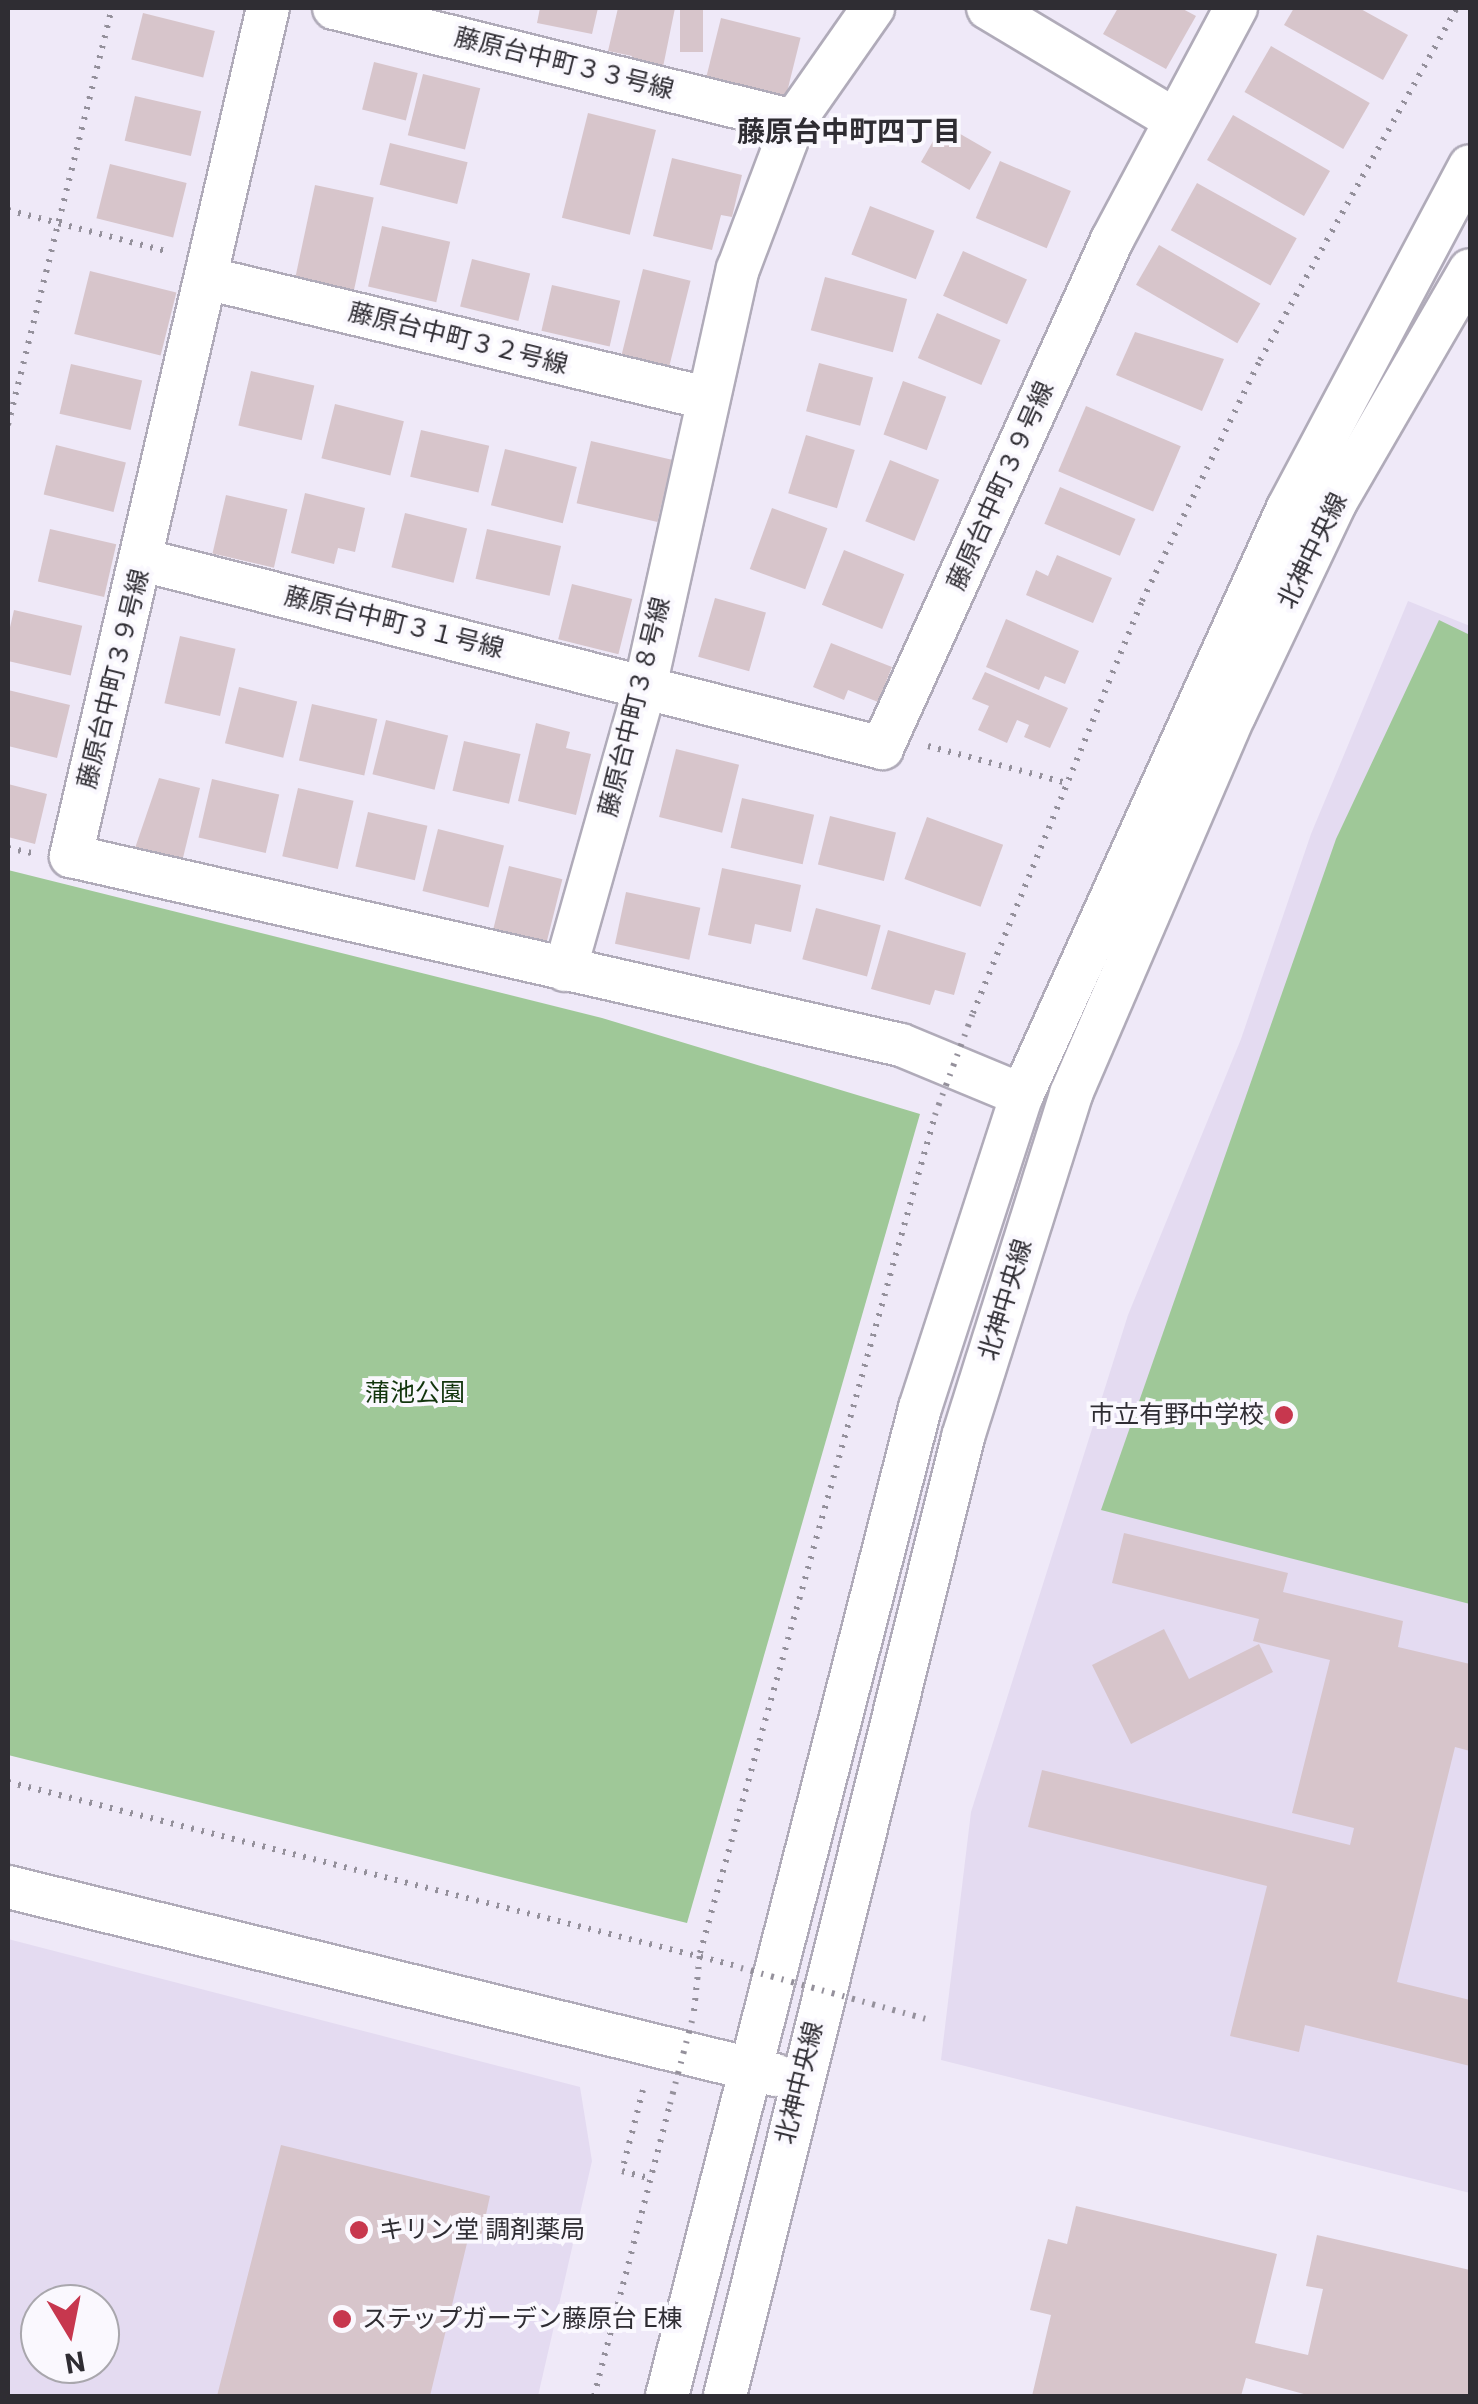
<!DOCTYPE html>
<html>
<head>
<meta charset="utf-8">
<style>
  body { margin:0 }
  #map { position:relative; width:1478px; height:2404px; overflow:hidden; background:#efe9f8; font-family:Roboto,"Noto Sans JP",sans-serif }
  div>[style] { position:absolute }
  .built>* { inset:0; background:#e4dbf1 }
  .green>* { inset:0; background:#9fc898 }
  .building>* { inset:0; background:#d7c5cb; transform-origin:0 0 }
  .path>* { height:6px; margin-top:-3px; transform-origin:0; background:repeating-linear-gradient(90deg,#94909b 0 2.5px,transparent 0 10.5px) }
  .roads { filter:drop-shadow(2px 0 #b0abb9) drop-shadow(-2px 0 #b0abb9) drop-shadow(0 2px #b0abb9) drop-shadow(0 -2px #b0abb9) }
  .minor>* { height:42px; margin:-21px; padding:0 21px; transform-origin:21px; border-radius:21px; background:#fff }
  .path-bridge>* { height:6px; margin-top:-3px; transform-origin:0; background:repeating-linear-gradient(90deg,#94909b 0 2.5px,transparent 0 10.5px) }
  .dots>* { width:28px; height:28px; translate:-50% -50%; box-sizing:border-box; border:5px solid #faf8fe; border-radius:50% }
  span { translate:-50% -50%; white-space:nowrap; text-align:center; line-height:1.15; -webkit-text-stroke:8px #faf8fe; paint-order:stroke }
  .street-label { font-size:25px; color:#2f2d33 }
  .park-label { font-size:25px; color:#12350d }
  .poi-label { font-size:25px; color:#2f2d33 }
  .right { translate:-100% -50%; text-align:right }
  .left { translate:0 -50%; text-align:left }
  .neighbourhood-label { font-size:28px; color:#2f2d33; font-weight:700 }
  .frame { position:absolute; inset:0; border:10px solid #2f2d33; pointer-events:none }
  .north { position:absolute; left:20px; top:2284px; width:100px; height:100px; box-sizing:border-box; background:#faf8fe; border:2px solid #a9a7ad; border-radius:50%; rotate:170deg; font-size:28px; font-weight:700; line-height:40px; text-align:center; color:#2f2d33 }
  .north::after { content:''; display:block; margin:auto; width:35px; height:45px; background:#c7374e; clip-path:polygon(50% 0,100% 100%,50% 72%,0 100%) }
</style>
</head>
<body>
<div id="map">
  <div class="built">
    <i style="clip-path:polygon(1408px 601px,1470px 626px,1470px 2193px,941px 2060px,971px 1812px,1128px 1315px,1241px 1039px,1311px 834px)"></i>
    <i style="clip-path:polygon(evenodd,8px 1939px,580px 2087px,592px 2161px,538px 2396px,8px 2396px,8px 1939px,40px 2304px,100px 2304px,100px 2364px,40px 2364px,40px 2304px)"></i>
  </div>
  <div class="green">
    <i style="clip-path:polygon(1439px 620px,1470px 635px,1470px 1604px,1101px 1510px,1336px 839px)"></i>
    <i style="clip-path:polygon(8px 870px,602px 1018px,920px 1114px,687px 1923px,8px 1755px)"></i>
  </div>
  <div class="building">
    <i style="clip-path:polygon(540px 8px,598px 8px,592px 34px,537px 23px)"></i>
    <i style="clip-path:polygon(618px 8px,675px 8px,662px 72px,630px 65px,632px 56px,608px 51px)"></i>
    <i style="left:680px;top:8px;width:23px;height:44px"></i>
    <i style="clip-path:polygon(1118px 8px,1181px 8px,1196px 16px,1166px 69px,1103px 34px)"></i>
    <i style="clip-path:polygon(1294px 8px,1359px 8px,1408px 35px,1383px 80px,1284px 25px)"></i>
    <i style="left:143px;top:13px;width:74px;height:48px;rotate:14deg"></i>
    <i style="left:721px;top:18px;width:82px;height:69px;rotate:14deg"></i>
    <i style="left:1271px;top:46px;width:114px;height:53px;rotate:30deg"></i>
    <i style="left:374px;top:62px;width:45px;height:49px;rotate:14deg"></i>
    <i style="left:423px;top:74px;width:59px;height:63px;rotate:14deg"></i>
    <i style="left:135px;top:96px;width:68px;height:46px;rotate:13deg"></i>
    <i style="left:588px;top:113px;width:70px;height:108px;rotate:14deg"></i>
    <i style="left:1233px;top:115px;width:112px;height:52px;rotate:30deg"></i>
    <i style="left:943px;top:124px;width:56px;height:44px;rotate:30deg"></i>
    <i style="left:390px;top:143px;width:80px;height:43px;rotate:14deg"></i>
    <i style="clip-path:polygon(672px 158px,742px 175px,732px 217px,721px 215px,712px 250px,653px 236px)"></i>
    <i style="left:1000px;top:161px;width:77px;height:62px;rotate:23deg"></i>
    <i style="left:110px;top:164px;width:79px;height:56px;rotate:14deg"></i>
    <i style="left:1197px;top:183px;width:114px;height:54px;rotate:29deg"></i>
    <i style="left:315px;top:185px;width:60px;height:100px;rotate:12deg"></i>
    <i style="left:870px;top:206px;width:69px;height:52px;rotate:21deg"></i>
    <i style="left:382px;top:226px;width:70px;height:62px;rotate:13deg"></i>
    <i style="left:1159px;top:245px;width:117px;height:46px;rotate:30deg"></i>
    <i style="left:963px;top:251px;width:70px;height:49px;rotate:24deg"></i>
    <i style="left:472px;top:259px;width:60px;height:49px;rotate:14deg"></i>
    <i style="left:643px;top:269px;width:49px;height:96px;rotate:14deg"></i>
    <i style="left:90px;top:271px;width:89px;height:65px;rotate:14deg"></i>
    <i style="left:825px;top:277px;width:85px;height:55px;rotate:15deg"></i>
    <i style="left:552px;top:285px;width:70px;height:47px;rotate:13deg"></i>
    <i style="left:937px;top:313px;width:69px;height:49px;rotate:23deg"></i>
    <i style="clip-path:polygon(1135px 332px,1224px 359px,1202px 411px,1116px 375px)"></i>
    <i style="left:819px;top:363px;width:56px;height:50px;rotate:15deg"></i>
    <i style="left:71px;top:364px;width:73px;height:51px;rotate:13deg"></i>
    <i style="left:251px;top:371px;width:65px;height:56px;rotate:13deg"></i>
    <i style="left:903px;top:381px;width:46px;height:57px;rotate:20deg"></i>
    <i style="left:335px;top:404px;width:71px;height:56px;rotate:14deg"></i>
    <i style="left:1086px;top:406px;width:103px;height:71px;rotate:23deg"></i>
    <i style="left:421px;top:430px;width:70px;height:48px;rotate:13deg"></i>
    <i style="left:806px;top:435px;width:51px;height:61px;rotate:17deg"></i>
    <i style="left:591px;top:441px;width:83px;height:64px;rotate:13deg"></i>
    <i style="left:56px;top:445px;width:72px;height:51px;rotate:14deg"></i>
    <i style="left:505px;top:449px;width:74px;height:58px;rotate:14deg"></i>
    <i style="left:890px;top:460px;width:53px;height:66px;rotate:22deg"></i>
    <i style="left:1060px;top:487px;width:82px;height:40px;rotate:23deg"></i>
    <i style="clip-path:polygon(305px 493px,365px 508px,355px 552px,338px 548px,334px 564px,291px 553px)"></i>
    <i style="left:226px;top:495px;width:63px;height:60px;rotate:13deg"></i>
    <i style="left:772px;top:508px;width:59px;height:65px;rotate:20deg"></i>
    <i style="left:405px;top:513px;width:64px;height:56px;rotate:14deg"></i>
    <i style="left:50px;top:529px;width:68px;height:54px;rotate:13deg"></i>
    <i style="left:487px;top:529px;width:76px;height:51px;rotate:13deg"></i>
    <i style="left:844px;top:550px;width:65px;height:59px;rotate:22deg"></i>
    <i style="clip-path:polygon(1057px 555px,1112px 578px,1093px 623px,1026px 595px,1036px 570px,1048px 576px)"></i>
    <i style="left:572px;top:584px;width:62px;height:57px;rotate:14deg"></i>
    <i style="left:715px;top:598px;width:53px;height:61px;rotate:16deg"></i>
    <i style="left:14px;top:610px;width:70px;height:51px;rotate:13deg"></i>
    <i style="clip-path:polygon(1006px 619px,1079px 651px,1065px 684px,1045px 676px,1039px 690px,986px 667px)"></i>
    <i style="left:180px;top:636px;width:57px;height:69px;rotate:13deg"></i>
    <i style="clip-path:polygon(831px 643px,892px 667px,878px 702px,848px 690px,844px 700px,813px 687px)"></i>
    <i style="clip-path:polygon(985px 672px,1068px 708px,1050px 748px,1024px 737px,1029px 725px,1017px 720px,1007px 743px,978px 730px,989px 706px,972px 699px)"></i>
    <i style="left:239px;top:687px;width:60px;height:58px;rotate:14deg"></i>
    <i style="clip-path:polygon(8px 690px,70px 705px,57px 758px,8px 746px)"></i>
    <i style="left:312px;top:704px;width:67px;height:58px;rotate:13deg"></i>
    <i style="left:386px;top:720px;width:64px;height:56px;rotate:14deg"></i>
    <i style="clip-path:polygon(536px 723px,570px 732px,566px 748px,591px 754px,576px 815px,518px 801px)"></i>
    <i style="left:464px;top:741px;width:58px;height:51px;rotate:13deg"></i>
    <i style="left:676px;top:749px;width:65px;height:70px;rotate:14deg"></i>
    <i style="clip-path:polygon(159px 778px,200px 788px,181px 866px,133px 854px)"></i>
    <i style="left:212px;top:779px;width:69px;height:60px;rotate:13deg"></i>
    <i style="clip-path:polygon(8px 784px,47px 794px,35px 844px,8px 837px)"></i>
    <i style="left:298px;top:788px;width:57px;height:70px;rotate:13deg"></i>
    <i style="left:742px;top:798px;width:74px;height:51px;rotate:13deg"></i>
    <i style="left:368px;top:812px;width:61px;height:56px;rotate:13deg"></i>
    <i style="left:830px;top:816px;width:68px;height:50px;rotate:14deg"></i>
    <i style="left:927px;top:817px;width:81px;height:66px;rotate:20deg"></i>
    <i style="left:438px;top:829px;width:68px;height:64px;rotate:14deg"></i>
    <i style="left:509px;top:866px;width:55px;height:76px;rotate:14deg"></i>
    <i style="clip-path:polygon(722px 868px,801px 885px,791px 932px,755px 924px,751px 944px,708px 935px)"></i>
    <i style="left:626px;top:892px;width:76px;height:53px;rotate:12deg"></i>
    <i style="left:816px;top:908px;width:67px;height:53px;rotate:15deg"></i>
    <i style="clip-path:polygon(888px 930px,966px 953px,954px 995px,935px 990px,930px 1005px,871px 989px)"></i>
    <i style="clip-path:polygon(1124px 1533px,1288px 1573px,1283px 1592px,1403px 1621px,1398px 1647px,1470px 1664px,1470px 1751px,1455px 1747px,1397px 1982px,1470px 2000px,1470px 2066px,1305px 2025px,1299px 2052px,1230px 2036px,1267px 1886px,1028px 1827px,1042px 1770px,1350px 1845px,1354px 1828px,1292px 1813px,1330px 1660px,1253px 1641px,1259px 1619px,1112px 1583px)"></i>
    <i style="clip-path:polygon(1164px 1629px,1189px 1679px,1259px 1644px,1273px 1672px,1131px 1744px,1092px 1665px)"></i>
    <i style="clip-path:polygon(281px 2145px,490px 2196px,480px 2242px,468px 2239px,430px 2396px,217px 2396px)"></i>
    <i style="clip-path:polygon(1076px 2206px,1277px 2254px,1255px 2343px,1308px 2355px,1323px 2289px,1306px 2286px,1317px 2235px,1470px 2270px,1470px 2396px,1311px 2396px,1246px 2378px,1241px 2396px,1032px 2396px,1051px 2315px,1030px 2310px,1048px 2239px,1067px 2244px)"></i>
  </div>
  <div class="path">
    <i style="left:8px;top:210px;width:166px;rotate:14.6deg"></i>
    <i style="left:8px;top:425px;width:430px;rotate:-76deg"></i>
    <i style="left:928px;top:746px;width:144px;rotate:14.9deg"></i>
    <i style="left:8px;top:848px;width:24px;rotate:12deg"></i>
    <i style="left:973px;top:1013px;width:445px;rotate:-67.7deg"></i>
    <i style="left:1142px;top:601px;width:268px;rotate:-63.9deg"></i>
    <i style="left:1260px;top:360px;width:403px;rotate:-60.8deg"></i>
    <i style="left:8px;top:1782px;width:748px;rotate:14.17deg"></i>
    <i style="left:694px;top:2011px;width:58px;rotate:-84.1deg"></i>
    <i style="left:700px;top:1953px;width:870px;rotate:-74.33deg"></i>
    <i style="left:643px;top:2090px;width:84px;rotate:104.5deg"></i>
    <i style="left:622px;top:2171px;width:30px;rotate:15deg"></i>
    <i style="left:594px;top:2396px;width:302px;rotate:-75.4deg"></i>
  </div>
  <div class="roads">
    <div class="minor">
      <i style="left:268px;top:8px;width:871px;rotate:103.08deg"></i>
      <i style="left:71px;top:856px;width:851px;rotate:12.83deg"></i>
      <i style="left:901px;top:1045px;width:131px;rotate:22.5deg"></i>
      <i style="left:334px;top:8px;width:474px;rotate:13.8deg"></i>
      <i style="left:988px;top:8px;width:214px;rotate:30.9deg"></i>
      <i style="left:210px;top:279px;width:510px;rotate:13.49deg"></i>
      <i style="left:142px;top:560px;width:764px;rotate:14.25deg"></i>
      <i style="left:882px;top:748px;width:558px;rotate:-65.64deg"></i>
      <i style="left:1112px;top:240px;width:263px;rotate:-61.9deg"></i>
      <i style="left:565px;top:970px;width:294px;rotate:-74.2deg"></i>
      <i style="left:645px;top:687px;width:428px;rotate:-77.5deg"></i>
      <i style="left:738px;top:269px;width:158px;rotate:-69.3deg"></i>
      <i style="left:794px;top:121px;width:138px;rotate:-55deg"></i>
      <i style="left:8px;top:1887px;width:790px;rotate:13.77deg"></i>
      <i style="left:667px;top:2396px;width:1020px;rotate:-75.64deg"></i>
      <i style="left:920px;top:1408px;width:329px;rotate:-72deg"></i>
      <i style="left:1022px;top:1095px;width:644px;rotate:-65.62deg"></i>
      <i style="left:1288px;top:508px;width:387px;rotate:-62deg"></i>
      <i style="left:725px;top:2396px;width:988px;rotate:-76.06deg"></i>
      <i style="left:963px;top:1437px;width:360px;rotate:-72.5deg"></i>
      <i style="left:1071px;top:1094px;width:414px;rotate:-66.7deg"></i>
      <i style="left:1235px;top:714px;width:233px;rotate:-64.6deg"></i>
      <i style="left:1335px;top:503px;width:269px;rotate:-59.9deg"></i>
    </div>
  </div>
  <div class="path-bridge">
    <i style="left:935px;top:1115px;width:109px;rotate:-69.6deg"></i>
    <i style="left:741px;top:1968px;width:199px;rotate:15.4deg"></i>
    <i style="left:670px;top:2104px;width:94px;rotate:-75.2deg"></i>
  </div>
  <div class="dots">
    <i style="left:1284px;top:1415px;background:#c7374e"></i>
    <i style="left:359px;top:2230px;background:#c7374e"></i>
    <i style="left:342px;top:2319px;background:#c7374e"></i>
  </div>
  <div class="street-label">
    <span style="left:564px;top:64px;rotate:14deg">藤原台中町３３号線</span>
    <span style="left:458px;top:339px;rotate:14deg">藤原台中町３２号線</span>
    <span style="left:1001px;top:486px;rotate:-66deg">藤原台中町３９号線</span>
    <span style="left:1313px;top:551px;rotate:-64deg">北神中央線</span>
    <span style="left:394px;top:623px;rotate:14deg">藤原台中町３１号線</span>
    <span style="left:114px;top:679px;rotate:-76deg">藤原台中町３９号線</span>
    <span style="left:635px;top:707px;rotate:-76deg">藤原台中町３８号線</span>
    <span style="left:1006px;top:1300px;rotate:-73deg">北神中央線</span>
    <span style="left:800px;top:2083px;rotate:-76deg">北神中央線</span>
  </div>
  <div class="park-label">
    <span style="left:415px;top:1393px">蒲池公園</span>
  </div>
  <div class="poi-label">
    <span class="right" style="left:1264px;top:1415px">市立有野中学校</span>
    <span class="left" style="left:379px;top:2230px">キリン堂 調剤薬局</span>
    <span class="left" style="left:362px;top:2319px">ステップガーデン藤原台 E棟</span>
  </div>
  <div class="neighbourhood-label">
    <span style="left:849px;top:132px">藤原台中町四丁目</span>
  </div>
  <div class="frame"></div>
  <div class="north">N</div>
</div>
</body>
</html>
